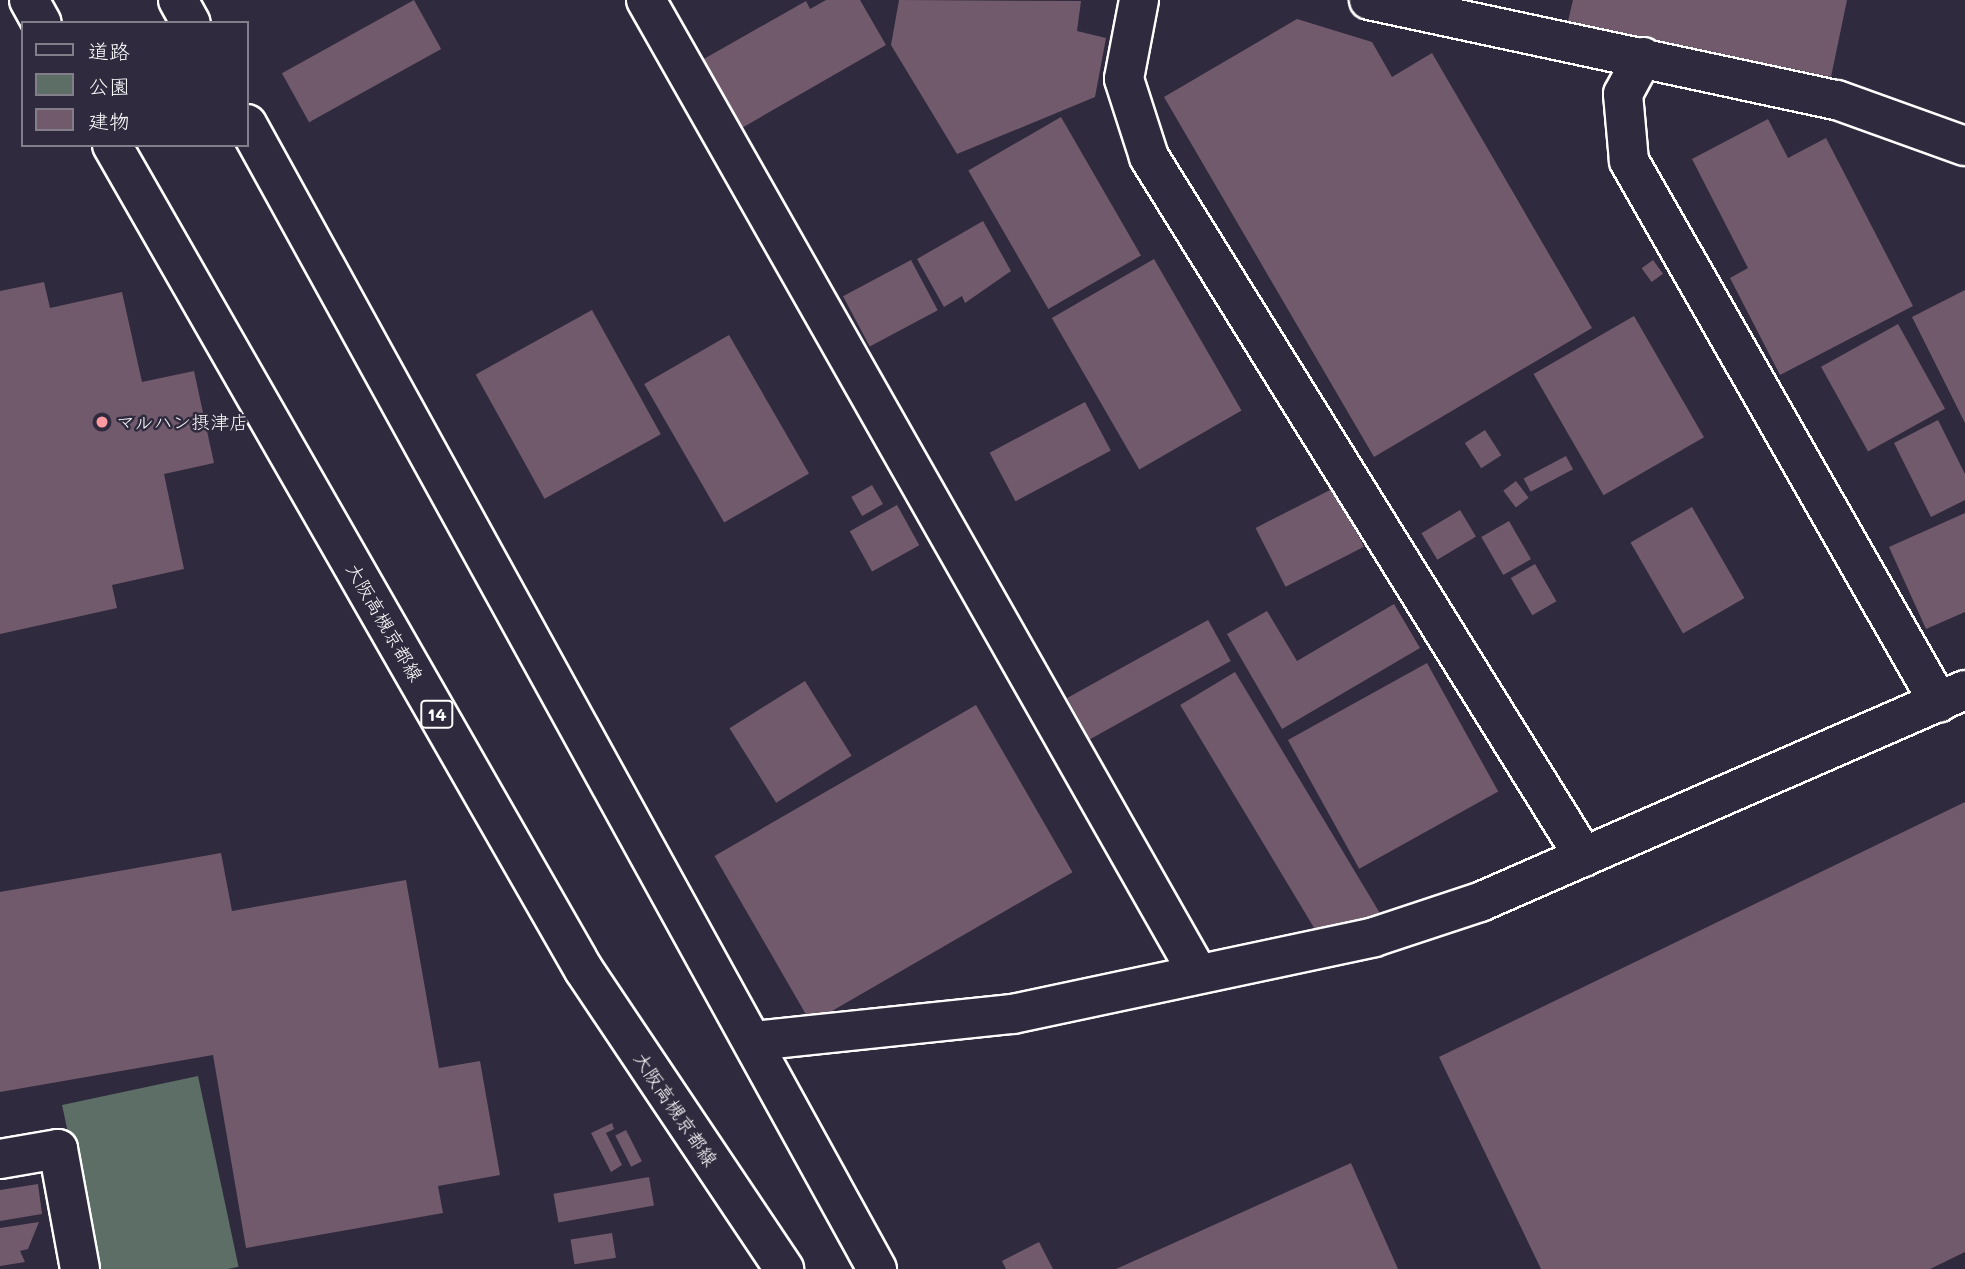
<!DOCTYPE html>
<html>
<head>
<meta charset="utf-8">
<style>
  body { margin:0 }
  #map { position:relative; width:1965px; height:1269px; overflow:hidden; background:#2f2a3d; font-family:Mali,"Klee One",sans-serif }
  div>[style] { position:absolute }
  .green>* { inset:0; background:#5c6e66; transform-origin:0 0 }
  .building>* { inset:0; background:#725a6d; transform-origin:0 0 }
  .roads { filter:drop-shadow(2px 0 #fff) drop-shadow(-2px 0 #fff) drop-shadow(0 2px #fff) drop-shadow(0 -2px #fff) }
  .minor>* { height:38px; margin:-19px; padding:0 19px; transform-origin:19px; border-radius:19px; background:#2f2a3d }
  .tertiary>* { height:38px; margin:-19px; padding:0 19px; transform-origin:19px; border-radius:19px; background:#2f2a3d }
  .primary>* { height:38px; margin:-19px; padding:0 19px; transform-origin:19px; border-radius:19px; background:#2f2a3d }
  .dots>* { width:19px; height:19px; translate:-50% -50%; box-sizing:border-box; border:4px solid #2f2a3d; border-radius:50% }
  span { translate:-50% -50%; white-space:nowrap; text-align:center; line-height:1.15; -webkit-text-stroke:5px #2f2a3d; paint-order:stroke }
  .shield-label span { padding:2px 5px; background:#2f2a3d; border:2px solid; border-radius:5px; -webkit-text-stroke-width:0 }
  .shield-label { font-size:18px; color:#fff; font-weight:700 }
  .poi-label { font-size:19px; color:#fff }
  .left { translate:0 -50%; text-align:left }
  .street-label { font-size:19px; color:#fff }
  .legend { position:absolute; left:21px; top:21px; width:228px; height:126px; box-sizing:border-box; background:#2f2a3d; border:2px solid #827f8b; margin:0; padding:9px 12px; list-style:none; font-size:21px; color:#fff }
  .legend li { display:flex; align-items:center; gap:14px; height:35px }
  .legend b { width:35px; border:2px solid #827f8b }
</style>
</head>
<body>
<div id="map">
  <div class="green">
    <i style="left:198px;top:1076px;width:195px;height:139px;rotate:78deg"></i>
  </div>
  <div class="building">
    <i style="left:414px;top:0;width:56px;height:151px;rotate:61deg"></i>
    <i style="clip-path:polygon(826px 0,860px 0,886px 45px,733px 133px,695px 64px,806px 1px,810px 9px)"></i>
    <i style="clip-path:polygon(899px 0,1081px 1px,1077px 31px,1106px 38px,1095px 97px,957px 154px,891px 45px)"></i>
    <i style="clip-path:polygon(1573px 0,1847px 0,1831px 77px,1568px 21px)"></i>
    <i style="clip-path:polygon(1297px 19px,1372px 42px,1392px 77px,1432px 53px,1592px 328px,1374px 457px,1164px 97px)"></i>
    <i style="left:1061px;top:117px;width:160px;height:107px;rotate:60deg"></i>
    <i style="clip-path:polygon(1768px 119px,1788px 158px,1826px 138px,1913px 306px,1780px 375px,1730px 278px,1748px 268px,1692px 159px)"></i>
    <i style="clip-path:polygon(983px 221px,1011px 271px,965px 303px,962px 296px,944px 307px,917px 259px)"></i>
    <i style="left:1154px;top:259px;width:175px;height:118px;rotate:60deg"></i>
    <i style="left:911px;top:260px;width:57px;height:77px;rotate:62deg"></i>
    <i style="left:1653px;top:260px;width:17px;height:14px;rotate:54deg"></i>
    <i style="clip-path:polygon(44px 282px,50px 308px,122px 292px,142px 382px,194px 371px,214px 463px,164px 474px,184px 569px,112px 585px,117px 608px,0 634px,0 291px)"></i>
    <i style="clip-path:polygon(1965px 290px,1965px 423px,1912px 317px)"></i>
    <i style="left:592px;top:310px;width:142px;height:133px;rotate:61deg"></i>
    <i style="left:1634px;top:316px;width:140px;height:116px;rotate:60deg"></i>
    <i style="left:1898px;top:324px;width:97px;height:88px;rotate:61deg"></i>
    <i style="left:729px;top:335px;width:160px;height:98px;rotate:60deg"></i>
    <i style="left:1085px;top:402px;width:55px;height:108px;rotate:62deg"></i>
    <i style="clip-path:polygon(1938px 420px,1965px 474px,1965px 500px,1931px 517px,1894px 443px)"></i>
    <i style="left:1485px;top:430px;width:30px;height:24px;rotate:57deg"></i>
    <i style="left:1566px;top:456px;width:15px;height:48px;rotate:62deg"></i>
    <i style="left:1516px;top:481px;width:21px;height:16px;rotate:53deg"></i>
    <i style="left:872px;top:485px;width:22px;height:24px;rotate:60deg"></i>
    <i style="left:1334px;top:488px;width:66px;height:88px;rotate:63deg"></i>
    <i style="left:897px;top:505px;width:46px;height:54px;rotate:61deg"></i>
    <i style="left:1692px;top:507px;width:105px;height:71px;rotate:60deg"></i>
    <i style="left:1460px;top:510px;width:31px;height:45px;rotate:59deg"></i>
    <i style="clip-path:polygon(1965px 513px,1965px 612px,1926px 629px,1889px 547px)"></i>
    <i style="left:1509px;top:521px;width:44px;height:32px;rotate:60deg"></i>
    <i style="left:1535px;top:564px;width:43px;height:28px;rotate:60deg"></i>
    <i style="clip-path:polygon(1394px 604px,1420px 648px,1282px 729px,1227px 634px,1267px 611px,1297px 661px)"></i>
    <i style="left:1208px;top:620px;width:47px;height:161px;rotate:61deg"></i>
    <i style="left:1427px;top:663px;width:147px;height:159px;rotate:61deg"></i>
    <i style="left:1235px;top:672px;width:285px;height:64px;rotate:59deg"></i>
    <i style="left:805px;top:681px;width:88px;height:89px;rotate:58deg"></i>
    <i style="left:976px;top:705px;width:193px;height:302px;rotate:60deg"></i>
    <i style="clip-path:polygon(1965px 802px,1965px 1252px,1930px 1269px,1541px 1269px,1439px 1057px)"></i>
    <i style="clip-path:polygon(221px 853px,232px 911px,406px 880px,439px 1068px,480px 1061px,500px 1175px,438px 1186px,443px 1213px,246px 1248px,213px 1055px,0 1092px,0 892px)"></i>
    <i style="clip-path:polygon(612px 1123px,614px 1129px,606px 1133px,622px 1165px,611px 1172px,591px 1133px)"></i>
    <i style="left:626px;top:1130px;width:35px;height:12px;rotate:63deg"></i>
    <i style="clip-path:polygon(1351px 1163px,1398px 1269px,1116px 1269px)"></i>
    <i style="left:649px;top:1177px;width:29px;height:97px;rotate:80deg"></i>
    <i style="clip-path:polygon(38px 1184px,42px 1214px,0 1221px,0 1190px)"></i>
    <i style="clip-path:polygon(39px 1222px,28px 1249px,20px 1251px,25px 1262px,0 1266px,0 1228px)"></i>
    <i style="left:612px;top:1233px;width:25px;height:42px;rotate:81deg"></i>
    <i style="clip-path:polygon(1039px 1242px,1053px 1269px,1006px 1269px,1002px 1261px)"></i>
  </div>
  <div class="roads">
    <div class="minor">
      <i style="left:646px;top:0;width:1117px;rotate:60.45deg"></i>
      <i style="left:1139px;top:0;width:80px;rotate:100.8deg"></i>
      <i style="left:1124px;top:79px;width:82px;rotate:72.2deg"></i>
      <i style="left:1149px;top:157px;width:824px;rotate:58.14deg"></i>
      <i style="left:1643px;top:57px;width:42px;rotate:118.4deg"></i>
      <i style="left:1623px;top:94px;width:67px;rotate:84.9deg"></i>
      <i style="left:1629px;top:161px;width:624px;rotate:60.23deg"></i>
      <i style="left:0;top:1159px;width:59px;rotate:-9.8deg"></i>
      <i style="left:58px;top:1149px;width:122px;rotate:79.6deg"></i>
    </div>
    <div class="tertiary">
      <i style="left:1369px;top:0;width:479px;rotate:12.1deg"></i>
      <i style="left:1837px;top:100px;width:136px;rotate:19.8deg"></i>
      <i style="left:754px;top:1041px;width:260px;rotate:-6deg"></i>
      <i style="left:1013px;top:1014px;width:369px;rotate:-12deg"></i>
      <i style="left:1374px;top:937px;width:112px;rotate:-18.3deg"></i>
      <i style="left:1480px;top:902px;width:529px;rotate:-23.61deg"></i>
    </div>
    <div class="primary">
      <i style="left:29px;top:0;width:26px;rotate:61deg"></i>
      <i style="left:178px;top:0;width:26px;rotate:61deg"></i>
      <i style="left:247px;top:124px;width:1307px;rotate:61.18deg"></i>
      <i style="left:112px;top:145px;width:950px;rotate:60.23deg"></i>
      <i style="left:584px;top:970px;width:360px;rotate:56.2deg"></i>
    </div>
  </div>
  <div class="dots">
    <i style="left:102px;top:422px;background:#ff9aa2"></i>
  </div>
  <div class="shield-label">
    <span style="left:437px;top:714px">14</span>
  </div>
  <div class="poi-label">
    <span class="left" style="left:116px;top:422px">マルハン摂津店</span>
  </div>
  <div class="street-label">
    <span style="left:385px;top:622px;rotate:60deg">大阪高槻京都線</span>
    <span style="left:676px;top:1109px;rotate:56deg">大阪高槻京都線</span>
  </div>
  <ul class="legend">
  <li><b style="height:9px;background:#2f2a3d"></b>道路</li>
  <li><b style="height:19px;background:#5c6e66"></b>公園</li>
  <li><b style="height:19px;background:#725a6d"></b>建物</li>
  </ul>
</div>
</body>
</html>
